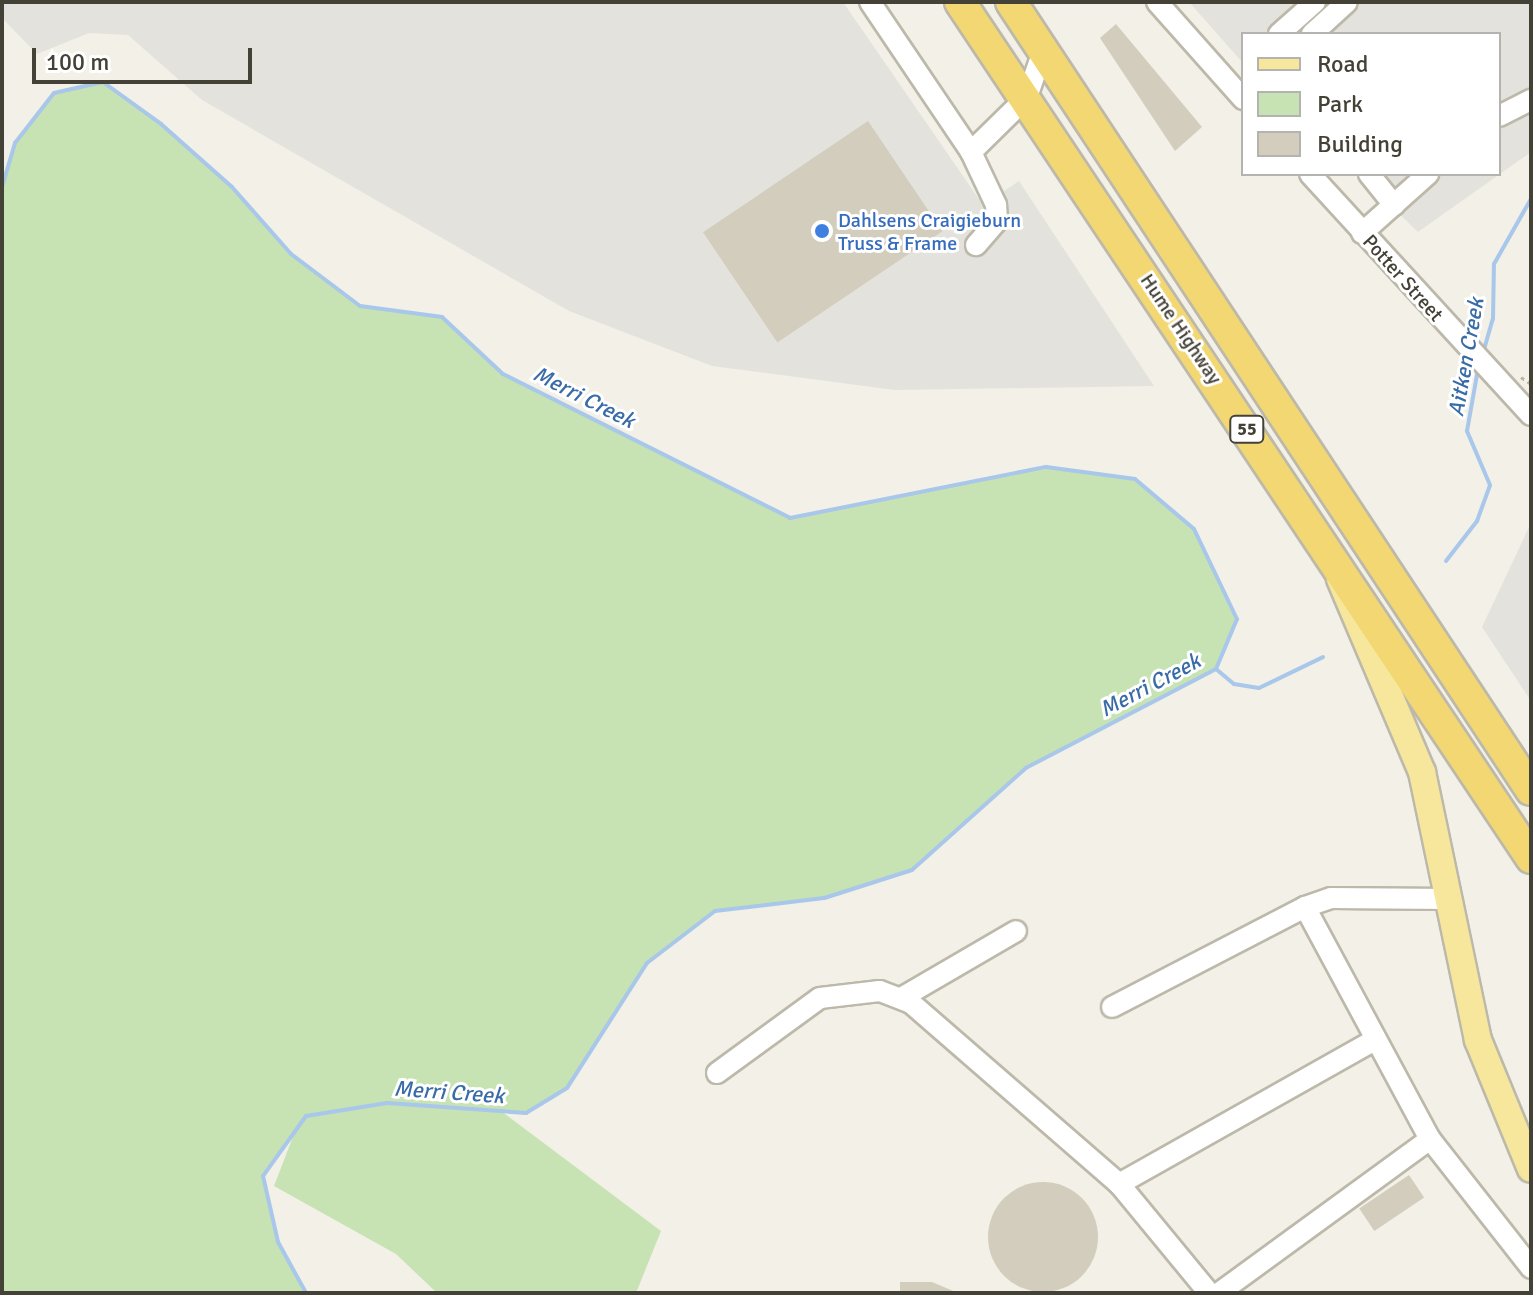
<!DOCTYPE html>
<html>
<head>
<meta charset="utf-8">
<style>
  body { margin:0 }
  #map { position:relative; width:1533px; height:1295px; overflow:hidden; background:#f2f0e7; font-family:Signika,sans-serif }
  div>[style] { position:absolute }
  .industrial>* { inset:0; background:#e4e2dc }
  .green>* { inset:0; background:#c7e3b3 }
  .parking>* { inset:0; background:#e3e2df }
  .stream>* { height:4px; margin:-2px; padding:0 2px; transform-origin:2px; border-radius:2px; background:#a8c7ea }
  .building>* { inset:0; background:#d3cdbd; transform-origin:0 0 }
  .round { border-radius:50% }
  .path>* { height:3px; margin-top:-1.5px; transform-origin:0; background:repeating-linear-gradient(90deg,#bdb69d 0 4px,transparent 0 8px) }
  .roads { filter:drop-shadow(2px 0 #bdb9aa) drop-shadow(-2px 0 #bdb9aa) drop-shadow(0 2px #bdb9aa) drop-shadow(0 -2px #bdb9aa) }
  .minor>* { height:20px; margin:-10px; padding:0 10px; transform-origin:10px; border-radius:10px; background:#fff }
  .major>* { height:26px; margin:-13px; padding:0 13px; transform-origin:13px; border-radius:13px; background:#f6e79c }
  .highway>* { height:30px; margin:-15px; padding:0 15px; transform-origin:15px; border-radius:15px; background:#f2d772 }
  .dots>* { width:22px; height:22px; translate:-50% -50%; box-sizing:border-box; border:4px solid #fff; border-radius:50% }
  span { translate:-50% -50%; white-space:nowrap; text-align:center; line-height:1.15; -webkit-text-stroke:6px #fff; paint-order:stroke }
  .shield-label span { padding:2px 6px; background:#fff; border:2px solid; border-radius:6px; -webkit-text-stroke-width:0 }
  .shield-label { font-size:18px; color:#444137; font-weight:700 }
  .shop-label { font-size:20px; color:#366cbe }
  .left { translate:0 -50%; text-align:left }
  .street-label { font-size:20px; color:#444137 }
  .water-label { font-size:22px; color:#396ba7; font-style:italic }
  .frame { position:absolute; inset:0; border:4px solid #444137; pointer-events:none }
  .legend { position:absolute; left:1241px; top:32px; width:260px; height:144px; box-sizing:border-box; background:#fff; border:2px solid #b4b3af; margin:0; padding:10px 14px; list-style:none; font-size:24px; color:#444137 }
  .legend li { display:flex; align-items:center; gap:16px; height:40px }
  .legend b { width:40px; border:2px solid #b4b3af }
  .scale { position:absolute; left:32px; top:48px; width:220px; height:36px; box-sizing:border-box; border:4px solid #444137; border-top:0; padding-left:10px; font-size:24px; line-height:28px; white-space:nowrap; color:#444137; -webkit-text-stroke:6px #fff; paint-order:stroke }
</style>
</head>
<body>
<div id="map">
  <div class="industrial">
    <i style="clip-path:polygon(2px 2px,843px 2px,983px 205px,1019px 181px,1154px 386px,895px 390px,712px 366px,569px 311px,202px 100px,128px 35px,89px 33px,37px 54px,2px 18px)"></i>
    <i style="clip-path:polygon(1189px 2px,1531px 2px,1531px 152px,1418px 232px,1358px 174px,1499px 174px,1499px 34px,1243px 34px,1243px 63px)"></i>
    <i style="clip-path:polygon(1531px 523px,1531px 701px,1482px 627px)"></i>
  </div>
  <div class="green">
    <i style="clip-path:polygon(103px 82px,161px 124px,232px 187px,291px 254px,360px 306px,442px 317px,503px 374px,790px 518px,1046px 467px,1135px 479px,1194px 529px,1237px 619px,1216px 669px,1026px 767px,912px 870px,824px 898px,715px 912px,647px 963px,567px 1088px,526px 1113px,501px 1111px,661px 1231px,636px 1293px,437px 1293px,396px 1254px,274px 1186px,294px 1134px,263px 1176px,278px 1241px,306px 1293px,2px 1293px,2px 187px,15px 143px,54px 93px)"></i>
  </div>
  <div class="parking">
    <i style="clip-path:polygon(1237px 2px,1283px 2px,1257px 24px)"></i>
  </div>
  <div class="stream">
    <i style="left:2px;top:187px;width:46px;rotate:-73.5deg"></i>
    <i style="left:15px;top:143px;width:63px;rotate:-52deg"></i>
    <i style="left:54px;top:93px;width:50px;rotate:-12.7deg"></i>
    <i style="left:103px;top:82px;width:72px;rotate:35.9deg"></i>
    <i style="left:161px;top:124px;width:95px;rotate:41.6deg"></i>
    <i style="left:232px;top:187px;width:89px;rotate:48.6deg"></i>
    <i style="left:291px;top:254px;width:86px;rotate:37deg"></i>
    <i style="left:360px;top:306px;width:83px;rotate:7.6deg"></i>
    <i style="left:442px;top:317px;width:83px;rotate:43.1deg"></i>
    <i style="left:503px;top:374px;width:321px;rotate:26.6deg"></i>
    <i style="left:790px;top:518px;width:261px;rotate:-11.3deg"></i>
    <i style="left:1046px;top:467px;width:90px;rotate:7.7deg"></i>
    <i style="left:1135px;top:479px;width:77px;rotate:40.3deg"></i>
    <i style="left:1194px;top:529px;width:100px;rotate:64.5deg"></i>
    <i style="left:1237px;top:619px;width:54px;rotate:112.8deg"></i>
    <i style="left:1216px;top:669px;width:214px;rotate:152.5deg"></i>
    <i style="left:1026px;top:768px;width:153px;rotate:138.2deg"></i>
    <i style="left:912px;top:870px;width:92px;rotate:162.3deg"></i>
    <i style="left:824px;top:898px;width:110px;rotate:173.2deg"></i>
    <i style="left:715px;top:911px;width:86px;rotate:142.6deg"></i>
    <i style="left:647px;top:963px;width:148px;rotate:122.6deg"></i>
    <i style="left:567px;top:1088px;width:48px;rotate:148.6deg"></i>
    <i style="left:526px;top:1113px;width:139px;rotate:-175.9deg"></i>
    <i style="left:387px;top:1103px;width:82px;rotate:170.9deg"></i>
    <i style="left:306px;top:1116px;width:74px;rotate:125.6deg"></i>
    <i style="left:263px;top:1176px;width:68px;rotate:77.2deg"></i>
    <i style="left:278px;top:1242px;width:58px;rotate:61.2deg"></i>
    <i style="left:1483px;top:353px;width:35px;rotate:-74deg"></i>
    <i style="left:1493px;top:319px;width:55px;rotate:-89deg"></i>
    <i style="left:1494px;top:264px;width:75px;rotate:-60.4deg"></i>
    <i style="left:1446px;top:561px;width:51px;rotate:-52.2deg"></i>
    <i style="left:1477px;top:521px;width:38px;rotate:-70deg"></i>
    <i style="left:1490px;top:485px;width:59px;rotate:-113.1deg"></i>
    <i style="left:1467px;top:431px;width:63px;rotate:-79.9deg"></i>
    <i style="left:1216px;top:669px;width:23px;rotate:40deg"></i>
    <i style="left:1234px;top:684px;width:25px;rotate:9deg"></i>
    <i style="left:1259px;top:688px;width:71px;rotate:-25.8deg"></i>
  </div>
  <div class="building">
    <i style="clip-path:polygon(1116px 24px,1202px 127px,1175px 151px,1100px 38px)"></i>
    <i style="left:868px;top:121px;width:133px;height:199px;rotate:56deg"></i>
    <i style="left:1409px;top:1175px;width:27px;height:60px;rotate:56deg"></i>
    <i class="round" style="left:988px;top:1182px;width:110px;height:110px"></i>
    <i style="clip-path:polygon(900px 1282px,932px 1282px,958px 1293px,900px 1293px)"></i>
  </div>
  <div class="path">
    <i style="left:1521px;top:377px;width:12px;rotate:35deg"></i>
  </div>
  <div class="roads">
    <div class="minor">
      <i style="left:870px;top:2px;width:181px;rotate:56deg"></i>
      <i style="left:971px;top:152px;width:59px;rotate:64.7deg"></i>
      <i style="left:996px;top:205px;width:16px;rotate:86deg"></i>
      <i style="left:997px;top:221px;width:32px;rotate:131deg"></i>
      <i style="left:1157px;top:2px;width:130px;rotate:48.4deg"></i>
      <i style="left:1279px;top:34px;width:48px;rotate:-41.6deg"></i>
      <i style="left:1312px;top:34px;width:47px;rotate:-42.4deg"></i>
      <i style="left:1499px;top:116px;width:36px;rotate:-27deg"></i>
      <i style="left:971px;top:152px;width:78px;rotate:-44.5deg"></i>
      <i style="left:1027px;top:97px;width:49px;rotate:-70.8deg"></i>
      <i style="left:1310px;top:174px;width:327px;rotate:47.5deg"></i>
      <i style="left:1369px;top:174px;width:40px;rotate:51deg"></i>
      <i style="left:1362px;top:233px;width:89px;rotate:-41.8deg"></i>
      <i style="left:1450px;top:899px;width:119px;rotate:-179.5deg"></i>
      <i style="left:1331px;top:898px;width:28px;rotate:161deg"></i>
      <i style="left:1305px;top:907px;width:264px;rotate:61.7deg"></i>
      <i style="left:1430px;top:1139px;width:164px;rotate:51.9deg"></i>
      <i style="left:901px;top:998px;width:133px;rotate:-30.2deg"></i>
      <i style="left:1112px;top:1007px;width:217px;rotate:-27.4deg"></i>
      <i style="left:717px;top:1073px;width:127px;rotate:-36.1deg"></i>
      <i style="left:820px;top:998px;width:60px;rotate:-6.7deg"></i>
      <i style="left:880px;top:991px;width:33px;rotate:21deg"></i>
      <i style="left:911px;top:1003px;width:276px;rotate:41deg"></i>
      <i style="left:1209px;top:1293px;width:141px;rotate:-129.5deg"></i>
      <i style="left:1119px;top:1184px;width:294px;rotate:-29.4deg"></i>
      <i style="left:1219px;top:1293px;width:261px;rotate:-36.1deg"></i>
    </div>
    <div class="major">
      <i style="left:1340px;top:579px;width:210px;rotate:67deg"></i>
      <i style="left:1422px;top:772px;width:274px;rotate:78.2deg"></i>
      <i style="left:1478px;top:1040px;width:139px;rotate:67.7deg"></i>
    </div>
    <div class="highway">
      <i style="left:960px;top:2px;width:1029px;rotate:56.29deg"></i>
      <i style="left:1011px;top:2px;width:944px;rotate:56.58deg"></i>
    </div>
  </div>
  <div class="dots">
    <i style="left:822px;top:231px;background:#3f7fe0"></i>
  </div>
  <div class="shield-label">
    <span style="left:1247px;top:429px">55</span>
  </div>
  <div class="shop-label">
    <span class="left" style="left:838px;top:232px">Dahlsens Craigieburn<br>Truss &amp; Frame</span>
  </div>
  <div class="street-label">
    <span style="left:1403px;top:278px;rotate:48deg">Potter Street</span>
    <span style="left:1181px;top:329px;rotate:56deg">Hume Highway</span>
  </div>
  <div class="water-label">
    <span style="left:1466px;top:357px;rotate:-80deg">Aitken Creek</span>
    <span style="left:584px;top:397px;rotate:27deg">Merri Creek</span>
    <span style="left:1150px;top:685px;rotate:-28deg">Merri Creek</span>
    <span style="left:449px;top:1092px;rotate:4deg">Merri Creek</span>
  </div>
  <div class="frame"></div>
  <ul class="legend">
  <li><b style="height:10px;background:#f6e79c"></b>Road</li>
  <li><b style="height:22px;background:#c7e3b3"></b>Park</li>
  <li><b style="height:22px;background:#d3cdbd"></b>Building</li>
  </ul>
  <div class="scale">100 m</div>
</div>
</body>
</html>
